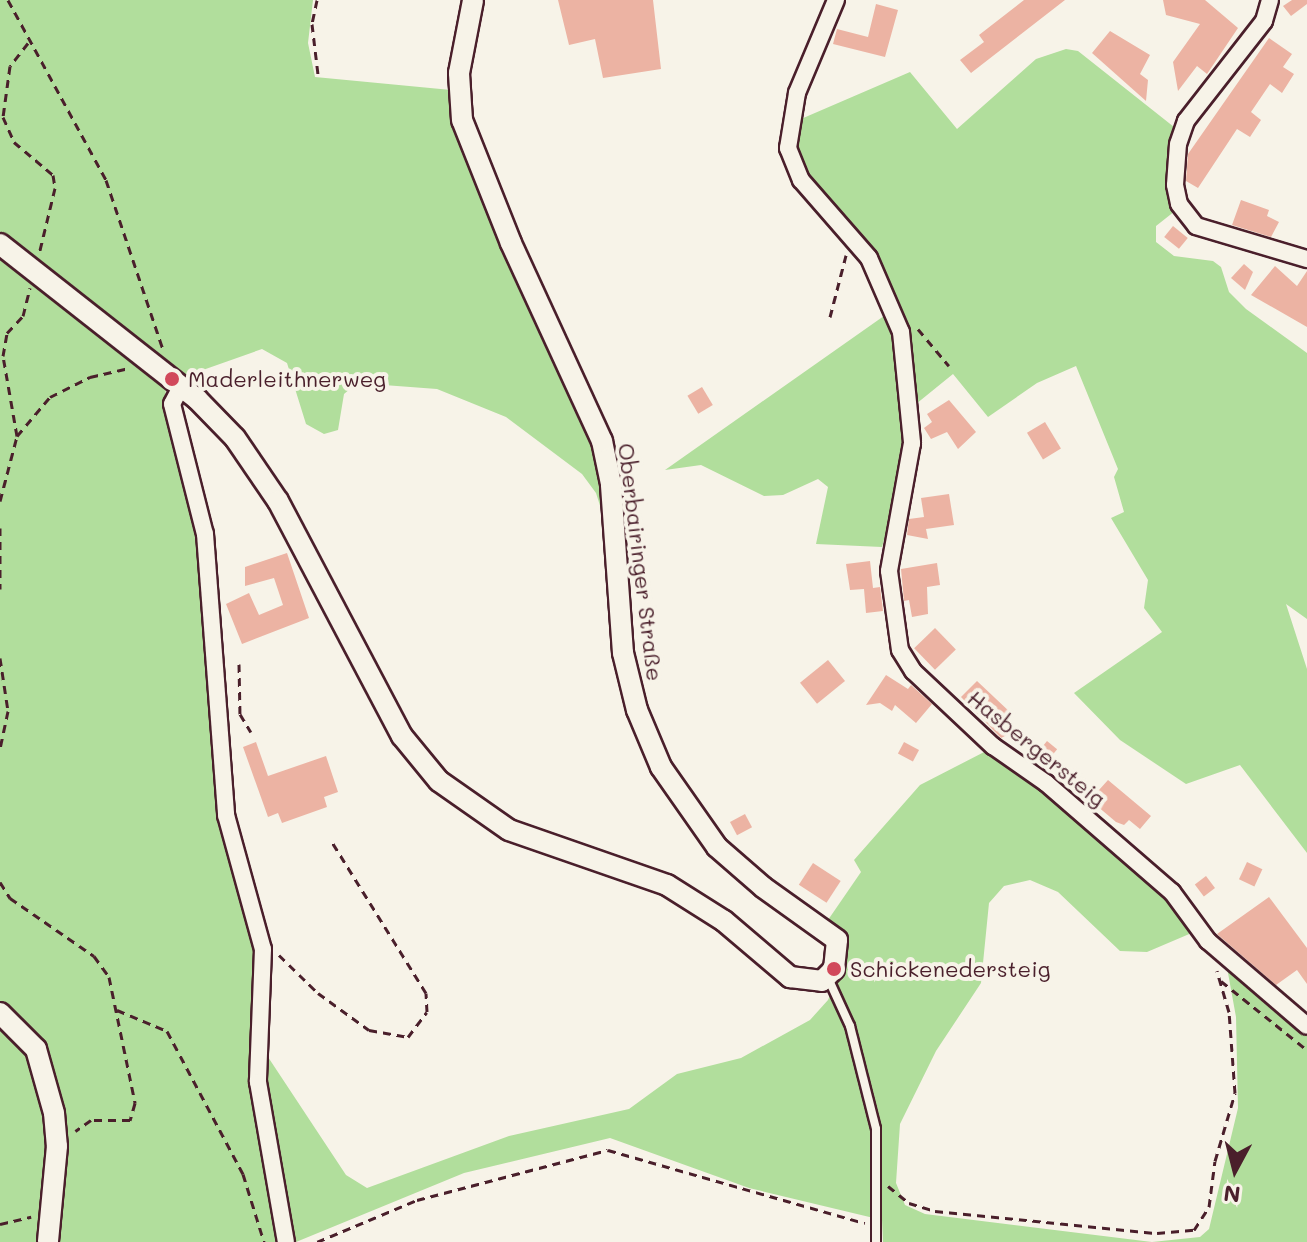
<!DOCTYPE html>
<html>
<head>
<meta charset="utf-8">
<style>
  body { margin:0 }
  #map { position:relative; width:1307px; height:1242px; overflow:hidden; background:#f7f3e8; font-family:Mali,sans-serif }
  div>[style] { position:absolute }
  .green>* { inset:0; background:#b1de9c }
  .building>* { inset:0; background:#ecb3a3; transform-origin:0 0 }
  .path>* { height:3px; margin-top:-1.5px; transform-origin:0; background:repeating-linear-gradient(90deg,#4a1f2b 0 8px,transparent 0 14px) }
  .roads { filter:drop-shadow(2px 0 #4a1f2b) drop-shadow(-2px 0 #4a1f2b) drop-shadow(0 2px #4a1f2b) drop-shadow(0 -2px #4a1f2b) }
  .service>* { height:8px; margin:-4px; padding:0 4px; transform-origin:4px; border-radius:4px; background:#f7f3e8 }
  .minor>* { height:16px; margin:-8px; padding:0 8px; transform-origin:8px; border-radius:8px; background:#f7f3e8 }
  .tertiary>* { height:20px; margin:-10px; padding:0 10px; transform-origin:10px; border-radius:10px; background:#f7f3e8 }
  .dots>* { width:22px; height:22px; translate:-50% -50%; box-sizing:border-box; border:4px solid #f7f3e8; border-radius:50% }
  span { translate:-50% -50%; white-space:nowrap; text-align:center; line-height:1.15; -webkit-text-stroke:8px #f7f3e8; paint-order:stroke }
  .poi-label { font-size:22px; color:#4a1f2b }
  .left { translate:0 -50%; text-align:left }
  .street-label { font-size:22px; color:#4a1f2b }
  .north { position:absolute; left:1195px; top:1130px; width:80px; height:80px; -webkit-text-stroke:6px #f7f3e8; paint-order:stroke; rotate:187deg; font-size:22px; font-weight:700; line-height:32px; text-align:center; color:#4a1f2b }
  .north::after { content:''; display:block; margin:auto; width:28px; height:36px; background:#4a1f2b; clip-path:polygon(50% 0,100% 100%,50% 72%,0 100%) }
</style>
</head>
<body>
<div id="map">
  <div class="green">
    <i style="clip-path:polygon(0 0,313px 0,308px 43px,315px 77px,451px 90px,599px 451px,608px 531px,596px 493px,582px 474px,506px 417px,437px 389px,357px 383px,344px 394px,338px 430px,324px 434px,306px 424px,287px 363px,262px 349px,166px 383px,165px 404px,194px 499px,244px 899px,260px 969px,253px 1059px,268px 1057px,346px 1175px,367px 1188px,509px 1136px,629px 1109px,677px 1074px,741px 1058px,810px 1020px,828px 1000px,848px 955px,843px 933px,828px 920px,861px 872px,854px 860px,920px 785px,990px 749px,1168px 896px,1194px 932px,1147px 952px,1120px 951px,1058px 892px,1030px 880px,1004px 886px,989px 903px,981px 983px,936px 1051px,900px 1124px,896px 1183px,905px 1205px,925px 1214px,1152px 1242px,1200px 1237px,1209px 1229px,1238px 1108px,1236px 1017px,1226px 962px,1307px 1034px,1307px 1242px,883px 1242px,882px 1220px,749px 1188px,610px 1138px,464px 1173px,296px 1242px,0 1242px)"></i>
    <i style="clip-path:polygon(1066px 49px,1078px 51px,1174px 127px,1175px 211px,1156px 226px,1156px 242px,1174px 256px,1213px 261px,1221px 267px,1229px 292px,1246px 309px,1307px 353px,1307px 619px,1286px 604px,1307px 669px,1307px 853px,1240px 765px,1186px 784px,1120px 740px,1074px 693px,1162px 632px,1144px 608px,1148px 580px,1111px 518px,1124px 512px,1114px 477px,1118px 469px,1076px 366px,1037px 383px,988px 417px,953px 374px,916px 404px,902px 318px,893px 293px,868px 249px,795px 159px,794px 122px,910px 72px,957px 129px,1036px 59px)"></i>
    <i style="clip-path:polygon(891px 311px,908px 424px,902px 474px,882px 547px,816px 544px,828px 487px,818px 479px,783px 495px,764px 496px,701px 465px,665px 470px)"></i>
  </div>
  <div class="building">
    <i style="clip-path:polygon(558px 0,653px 0,661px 69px,603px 78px,595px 39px,569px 45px)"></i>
    <i style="clip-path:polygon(1024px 0,1065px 0,971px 73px,960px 60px,984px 42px,979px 35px)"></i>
    <i style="clip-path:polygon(1163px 0,1205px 0,1238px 28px,1207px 74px,1197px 66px,1178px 91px,1173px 62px,1200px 24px,1166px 15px)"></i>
    <i style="clip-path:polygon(1292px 0,1307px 0,1307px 4px,1291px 16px,1283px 6px)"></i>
    <i style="clip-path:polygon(876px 4px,898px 10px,885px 57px,833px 44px,837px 29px,868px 37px)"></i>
    <i style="clip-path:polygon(1110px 31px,1150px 55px,1140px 74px,1148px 80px,1146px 101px,1092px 53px)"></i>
    <i style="clip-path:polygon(1269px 38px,1292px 54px,1283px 67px,1294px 74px,1282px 93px,1270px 84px,1251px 112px,1261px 120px,1250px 137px,1237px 129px,1198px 188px,1186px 181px,1188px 154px)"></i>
    <i style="clip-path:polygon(1241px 200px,1269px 210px,1267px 216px,1279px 222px,1271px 237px,1232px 225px)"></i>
    <i style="left:1173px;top:226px;width:19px;height:14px;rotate:39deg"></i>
    <i style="clip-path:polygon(1244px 264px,1253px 272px,1245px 290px,1231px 278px)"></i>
    <i style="clip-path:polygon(1275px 266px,1297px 286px,1307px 271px,1307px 327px,1251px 295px)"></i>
    <i style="left:702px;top:387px;width:21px;height:17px;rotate:59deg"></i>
    <i style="clip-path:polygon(949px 400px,976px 432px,958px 449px,947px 432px,931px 439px,924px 428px,932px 422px,927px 414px)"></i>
    <i style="left:1045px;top:422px;width:31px;height:21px;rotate:59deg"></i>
    <i style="clip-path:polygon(949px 494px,954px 525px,926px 529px,928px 539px,907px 535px,909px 519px,924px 517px,921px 498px)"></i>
    <i style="clip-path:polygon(287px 553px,309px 618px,242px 644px,226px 604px,249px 593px,259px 615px,283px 605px,274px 578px,245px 586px,245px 567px)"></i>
    <i style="clip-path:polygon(870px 561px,873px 588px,880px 587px,883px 611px,866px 613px,864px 589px,850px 590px,846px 564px)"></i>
    <i style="clip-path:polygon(937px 563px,940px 585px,927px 587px,928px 614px,912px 617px,909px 600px,904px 601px,901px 569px)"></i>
    <i style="left:935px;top:628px;width:30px;height:29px;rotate:46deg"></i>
    <i style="left:828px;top:660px;width:27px;height:36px;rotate:51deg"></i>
    <i style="clip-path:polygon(886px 675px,908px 689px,911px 685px,932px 704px,916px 723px,895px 705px,892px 711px,880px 703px,866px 705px)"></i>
    <i style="clip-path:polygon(977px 681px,1012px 714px,1004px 721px,1015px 731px,1001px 738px,961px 697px)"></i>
    <i style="left:1047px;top:741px;width:13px;height:21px;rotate:39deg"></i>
    <i style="clip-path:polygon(256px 742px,268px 776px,326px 756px,338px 792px,324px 797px,327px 807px,282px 823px,278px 813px,268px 817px,243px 747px)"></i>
    <i style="left:904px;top:742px;width:17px;height:13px;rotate:28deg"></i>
    <i style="clip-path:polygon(1108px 780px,1151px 816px,1140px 829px,1129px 820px,1124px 825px,1116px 822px,1090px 800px)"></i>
    <i style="left:745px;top:814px;width:15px;height:17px;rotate:62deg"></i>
    <i style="left:1247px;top:862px;width:17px;height:19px;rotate:25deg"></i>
    <i style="left:813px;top:863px;width:33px;height:26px;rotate:33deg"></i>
    <i style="left:1206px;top:876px;width:15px;height:14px;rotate:53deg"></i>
    <i style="clip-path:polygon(1269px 897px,1307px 948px,1307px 984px,1297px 970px,1276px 985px,1217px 934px)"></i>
  </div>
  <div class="path">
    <i style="left:8px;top:0;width:205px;rotate:61.4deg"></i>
    <i style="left:106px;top:180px;width:178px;rotate:71.4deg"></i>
    <i style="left:317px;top:0;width:25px;rotate:102deg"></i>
    <i style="left:312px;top:24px;width:50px;rotate:83.2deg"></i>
    <i style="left:28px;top:43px;width:29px;rotate:128deg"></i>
    <i style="left:10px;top:66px;width:51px;rotate:97.8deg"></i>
    <i style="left:3px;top:117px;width:27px;rotate:66deg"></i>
    <i style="left:14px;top:142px;width:51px;rotate:40.2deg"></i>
    <i style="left:53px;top:175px;width:13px;rotate:81deg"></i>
    <i style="left:55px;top:188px;width:68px;rotate:103.6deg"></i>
    <i style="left:830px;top:317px;width:64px;rotate:-75.5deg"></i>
    <i style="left:918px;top:329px;width:48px;rotate:50deg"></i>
    <i style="left:17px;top:436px;width:81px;rotate:-99.9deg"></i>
    <i style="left:3px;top:356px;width:23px;rotate:-80deg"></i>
    <i style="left:7px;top:333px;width:23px;rotate:-47deg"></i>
    <i style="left:23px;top:316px;width:29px;rotate:-76deg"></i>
    <i style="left:0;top:501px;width:67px;rotate:-75.3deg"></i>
    <i style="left:17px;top:436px;width:51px;rotate:-49.8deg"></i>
    <i style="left:50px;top:397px;width:45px;rotate:-26.6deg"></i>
    <i style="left:90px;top:377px;width:39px;rotate:-13deg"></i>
    <i style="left:0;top:528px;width:61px;rotate:90deg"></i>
    <i style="left:0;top:658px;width:54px;rotate:81.4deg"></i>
    <i style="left:8px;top:711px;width:38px;rotate:102deg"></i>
    <i style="left:239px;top:664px;width:50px;rotate:88.9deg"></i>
    <i style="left:240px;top:714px;width:21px;rotate:59deg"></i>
    <i style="left:0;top:882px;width:19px;rotate:58deg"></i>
    <i style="left:10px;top:898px;width:102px;rotate:34.6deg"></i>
    <i style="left:94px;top:956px;width:26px;rotate:54deg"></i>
    <i style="left:109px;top:977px;width:129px;rotate:78.3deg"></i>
    <i style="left:135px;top:1103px;width:18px;rotate:106deg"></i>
    <i style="left:130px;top:1120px;width:39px;rotate:180deg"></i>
    <i style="left:91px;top:1120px;width:19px;rotate:145deg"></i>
    <i style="left:279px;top:955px;width:54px;rotate:44.3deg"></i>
    <i style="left:318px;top:993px;width:63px;rotate:36deg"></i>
    <i style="left:369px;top:1030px;width:40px;rotate:10deg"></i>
    <i style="left:408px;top:1037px;width:31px;rotate:-53deg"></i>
    <i style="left:427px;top:1012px;width:19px;rotate:-93deg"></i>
    <i style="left:426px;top:993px;width:178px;rotate:-121.9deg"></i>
    <i style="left:1221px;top:981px;width:110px;rotate:38.7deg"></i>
    <i style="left:117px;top:1010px;width:54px;rotate:22.8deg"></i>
    <i style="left:167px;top:1031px;width:162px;rotate:62deg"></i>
    <i style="left:243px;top:1174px;width:71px;rotate:72.8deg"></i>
    <i style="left:888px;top:1186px;width:27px;rotate:39deg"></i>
    <i style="left:909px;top:1203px;width:27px;rotate:17deg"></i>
    <i style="left:935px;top:1211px;width:223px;rotate:5.7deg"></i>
    <i style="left:1157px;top:1233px;width:37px;rotate:-5deg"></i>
    <i style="left:1194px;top:1230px;width:27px;rotate:-57deg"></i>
    <i style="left:1209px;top:1207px;width:46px;rotate:-82.6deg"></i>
    <i style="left:1215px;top:1161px;width:71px;rotate:-73.6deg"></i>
    <i style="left:1235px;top:1093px;width:81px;rotate:-94.2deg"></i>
    <i style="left:1229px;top:1012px;width:43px;rotate:-106.3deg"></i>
    <i style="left:0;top:1224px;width:32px;rotate:-13deg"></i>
    <i style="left:317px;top:1242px;width:108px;rotate:-22.8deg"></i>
    <i style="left:417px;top:1200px;width:197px;rotate:-14.7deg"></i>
    <i style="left:608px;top:1150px;width:267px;rotate:15.9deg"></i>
  </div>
  <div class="roads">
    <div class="service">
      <i style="left:828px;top:978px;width:53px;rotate:65.4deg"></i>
      <i style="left:850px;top:1026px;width:106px;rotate:75.8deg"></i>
      <i style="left:876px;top:1129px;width:113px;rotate:90deg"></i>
    </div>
    <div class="minor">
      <i style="left:836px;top:0;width:101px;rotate:112.8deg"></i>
      <i style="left:797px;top:93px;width:56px;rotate:99.3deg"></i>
      <i style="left:788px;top:148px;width:35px;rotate:68deg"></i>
      <i style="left:801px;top:180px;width:103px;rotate:48.9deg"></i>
      <i style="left:869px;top:258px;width:81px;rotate:66.6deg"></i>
      <i style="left:901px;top:332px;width:112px;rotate:84.3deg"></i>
      <i style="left:912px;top:443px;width:130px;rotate:100.2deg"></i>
      <i style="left:889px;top:571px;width:80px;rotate:82.1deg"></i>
      <i style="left:900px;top:650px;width:25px;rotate:58deg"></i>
      <i style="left:913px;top:671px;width:110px;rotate:43.2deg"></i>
      <i style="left:993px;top:746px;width:65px;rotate:34.9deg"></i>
      <i style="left:1046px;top:783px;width:167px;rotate:40.9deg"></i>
      <i style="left:1172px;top:892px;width:61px;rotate:53.7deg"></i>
      <i style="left:1208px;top:941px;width:130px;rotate:40.6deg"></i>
      <i style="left:1270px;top:0;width:22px;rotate:106deg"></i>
      <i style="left:1264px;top:21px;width:127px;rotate:128deg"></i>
      <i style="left:1186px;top:121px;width:24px;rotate:109deg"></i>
      <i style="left:1178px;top:144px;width:41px;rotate:94.2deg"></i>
      <i style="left:1175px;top:185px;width:19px;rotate:78deg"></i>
      <i style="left:1179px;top:204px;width:28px;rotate:52deg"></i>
      <i style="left:1196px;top:226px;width:116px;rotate:16.6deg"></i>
      <i style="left:181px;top:387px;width:19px;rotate:118deg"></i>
      <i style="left:172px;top:404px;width:134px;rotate:75.8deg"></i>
      <i style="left:205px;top:534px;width:282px;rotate:85.7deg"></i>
      <i style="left:226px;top:815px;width:139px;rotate:74.6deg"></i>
      <i style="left:263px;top:949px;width:133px;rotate:92.2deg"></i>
      <i style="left:258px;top:1082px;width:162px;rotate:80.1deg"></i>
    </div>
    <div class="tertiary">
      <i style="left:0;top:244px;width:251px;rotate:38.2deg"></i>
      <i style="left:197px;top:399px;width:54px;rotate:45.7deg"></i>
      <i style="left:235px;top:438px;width:76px;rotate:55.7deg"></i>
      <i style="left:278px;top:501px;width:266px;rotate:62.2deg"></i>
      <i style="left:402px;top:736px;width:58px;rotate:50.6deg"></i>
      <i style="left:439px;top:781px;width:85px;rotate:35deg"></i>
      <i style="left:509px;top:830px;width:167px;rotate:19.2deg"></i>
      <i style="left:667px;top:885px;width:67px;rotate:32.3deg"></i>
      <i style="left:724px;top:921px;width:87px;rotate:40.3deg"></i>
      <i style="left:790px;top:977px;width:32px;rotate:7deg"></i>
      <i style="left:822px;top:981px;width:17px;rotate:-45deg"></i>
      <i style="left:834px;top:969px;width:29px;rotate:-84deg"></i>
      <i style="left:837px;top:940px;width:91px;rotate:-144.4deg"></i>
      <i style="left:763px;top:887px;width:61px;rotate:-139deg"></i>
      <i style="left:717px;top:847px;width:98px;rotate:-125deg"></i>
      <i style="left:661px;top:767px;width:62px;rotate:-112.8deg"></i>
      <i style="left:637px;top:710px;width:59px;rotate:-103.8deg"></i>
      <i style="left:623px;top:653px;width:169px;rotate:-94.1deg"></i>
      <i style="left:611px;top:484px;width:44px;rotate:-101.8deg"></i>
      <i style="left:602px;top:441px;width:218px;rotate:-114.7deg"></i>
      <i style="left:511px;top:243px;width:132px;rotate:-111.7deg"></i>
      <i style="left:462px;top:120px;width:47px;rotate:-93.7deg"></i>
      <i style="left:459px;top:73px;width:74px;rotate:-79.1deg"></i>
      <i style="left:0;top:1013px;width:51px;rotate:45deg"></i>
      <i style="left:36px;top:1049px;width:66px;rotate:74.3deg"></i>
      <i style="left:54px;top:1113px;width:33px;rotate:85deg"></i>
      <i style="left:57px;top:1146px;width:96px;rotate:95.4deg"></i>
    </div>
  </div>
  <div class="dots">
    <i style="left:172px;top:379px;background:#d1495b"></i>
    <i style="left:834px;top:969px;background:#d1495b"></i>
  </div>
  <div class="poi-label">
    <span class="left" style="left:188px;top:379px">Maderleithnerweg</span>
    <span class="left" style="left:850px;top:969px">Schickenedersteig</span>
  </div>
  <div class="street-label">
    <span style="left:641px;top:562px;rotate:83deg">Oberbairinger Straße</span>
    <span style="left:1037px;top:748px;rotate:39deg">Hasbergersteig</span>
  </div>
  <div class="north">N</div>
</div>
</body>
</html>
